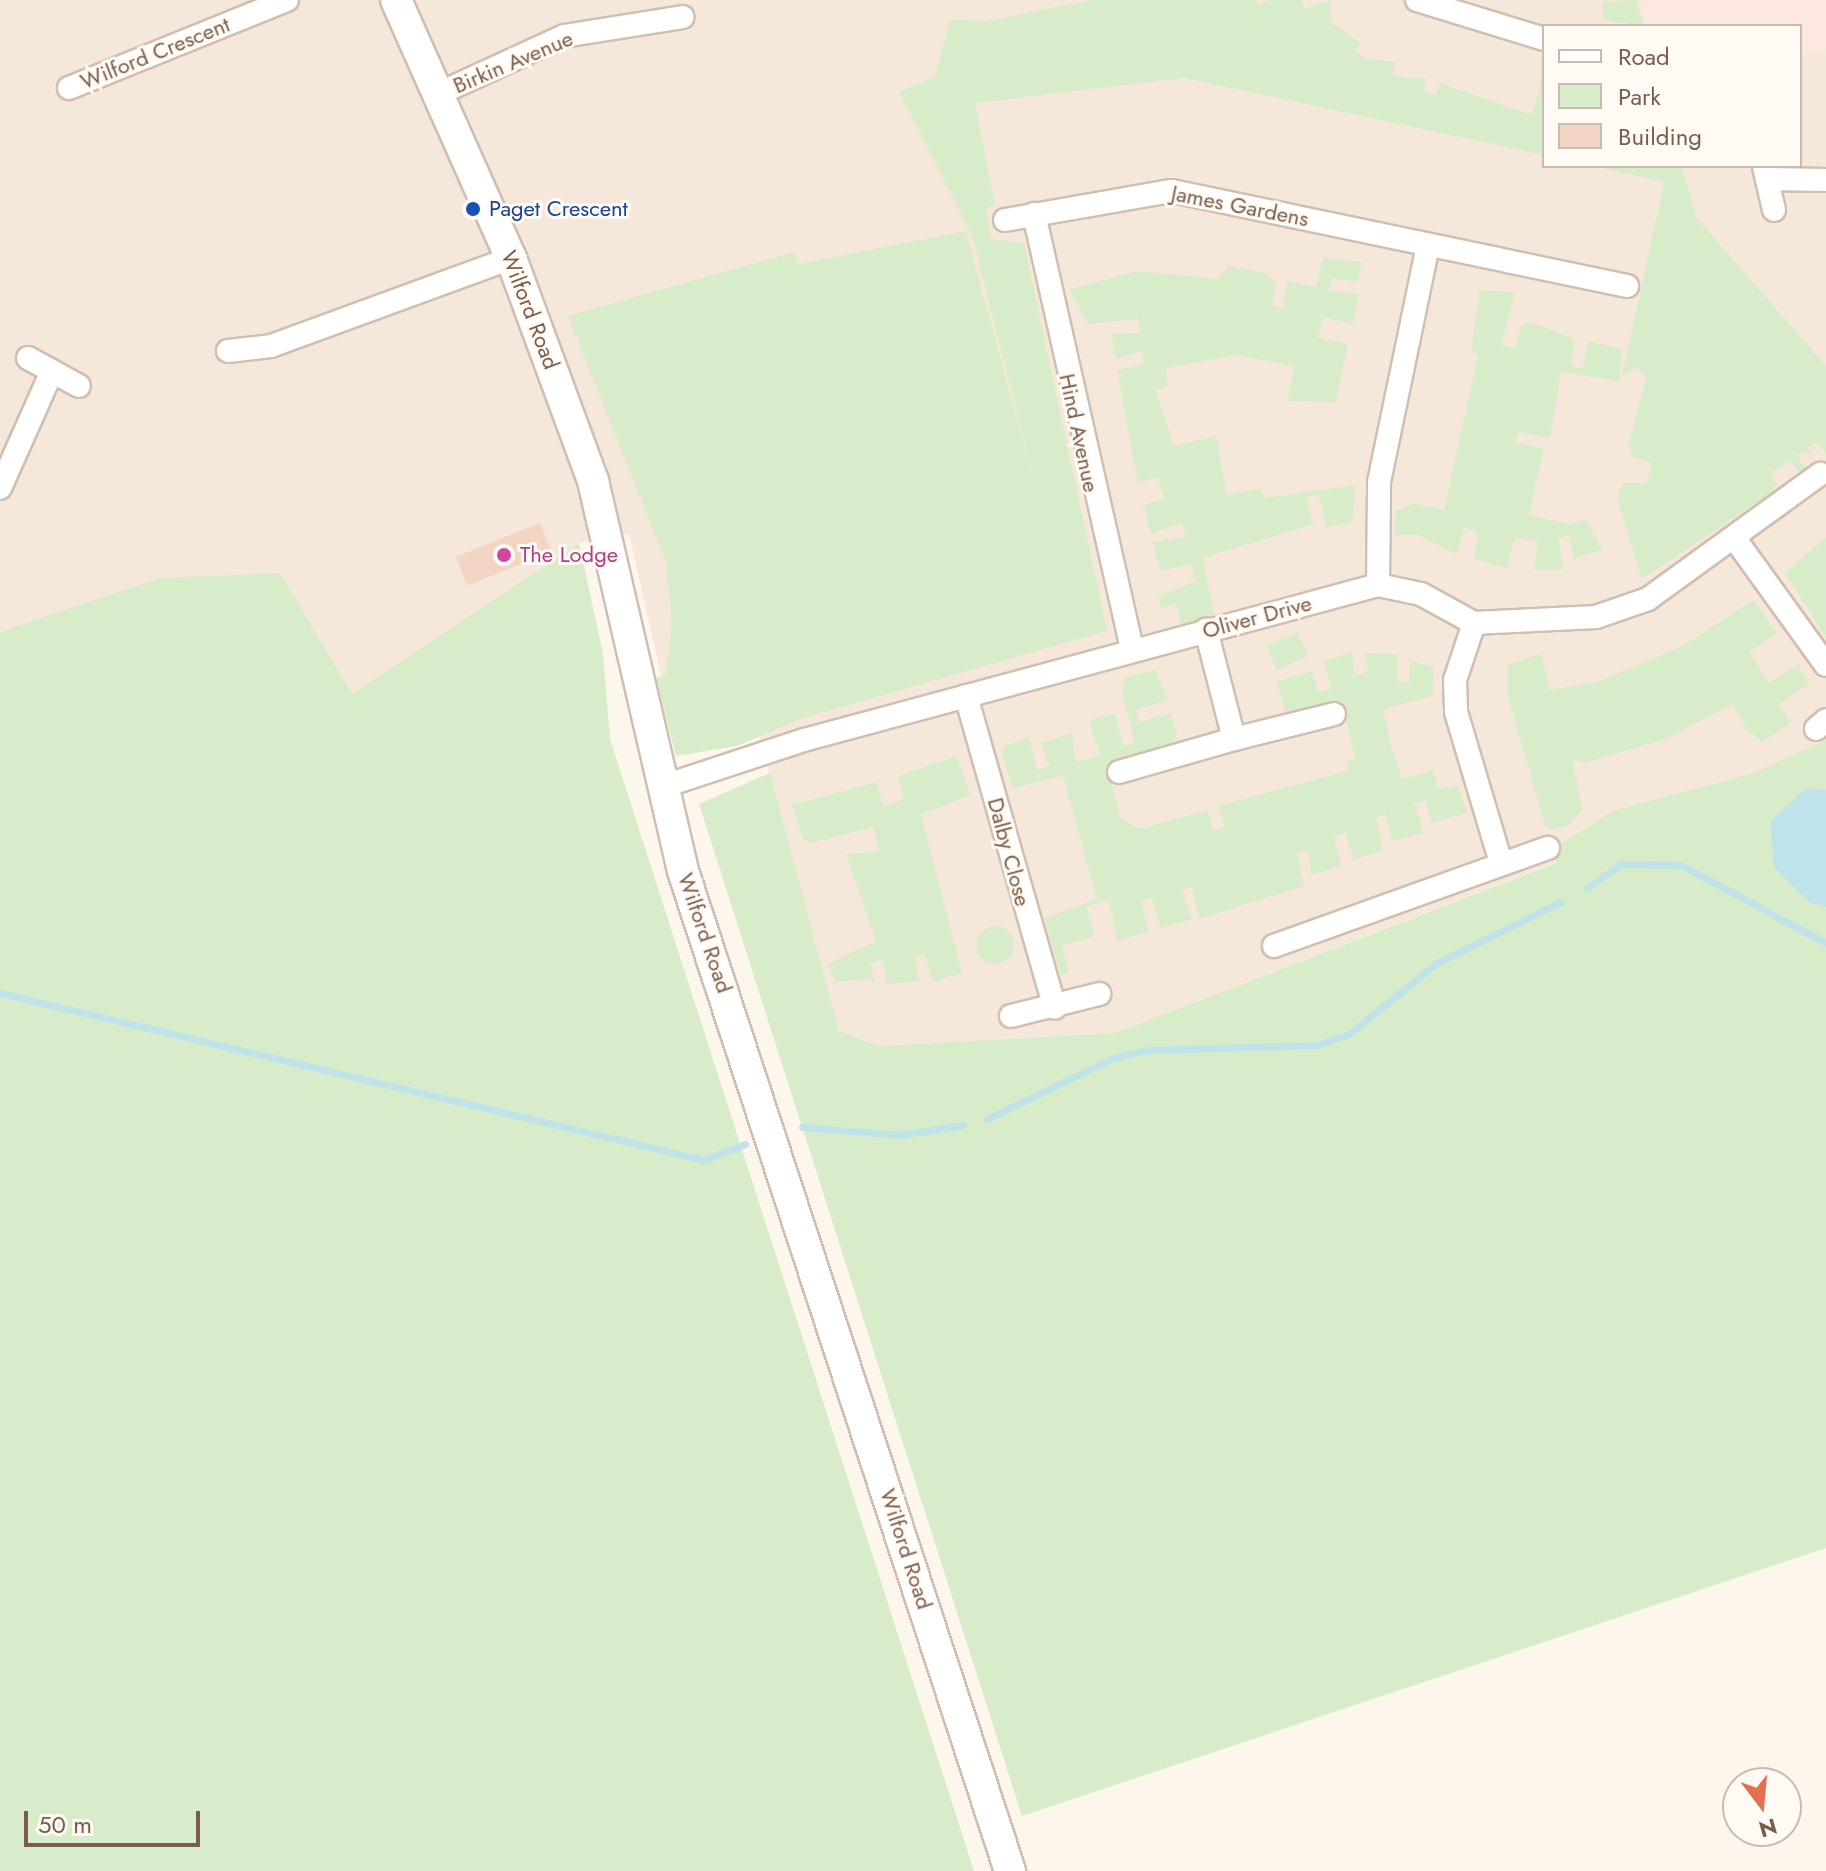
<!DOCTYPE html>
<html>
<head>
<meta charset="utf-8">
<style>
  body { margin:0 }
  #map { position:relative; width:1826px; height:1871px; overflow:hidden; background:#fdf6ec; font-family:Jost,sans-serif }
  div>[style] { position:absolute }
  .residential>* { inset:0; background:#f5e8da }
  .commercial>* { inset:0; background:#fde8e0 }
  .green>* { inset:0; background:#d8ecc9; transform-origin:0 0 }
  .round { border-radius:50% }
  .water>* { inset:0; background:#bfe3e8 }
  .stream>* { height:7px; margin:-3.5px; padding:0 3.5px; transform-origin:3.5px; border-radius:3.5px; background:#bfe3e8 }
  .building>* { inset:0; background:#f3d5c3; transform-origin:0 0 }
  .roads { filter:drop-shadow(2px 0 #d1beb0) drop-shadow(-2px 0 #d1beb0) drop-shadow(0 2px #d1beb0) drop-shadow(0 -2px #d1beb0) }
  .minor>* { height:22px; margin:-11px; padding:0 11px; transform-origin:11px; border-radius:11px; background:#fff }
  .secondary>* { height:30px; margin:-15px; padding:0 15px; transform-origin:15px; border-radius:15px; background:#fff }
  .dots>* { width:22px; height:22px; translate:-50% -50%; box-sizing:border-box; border:4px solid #fffaf3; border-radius:50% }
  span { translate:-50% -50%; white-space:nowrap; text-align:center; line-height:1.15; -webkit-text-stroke:6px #fffaf3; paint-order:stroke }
  .street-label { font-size:22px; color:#7a5c4d }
  .transit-label { font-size:22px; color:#164399 }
  .left { translate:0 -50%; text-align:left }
  .hotel-label { font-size:22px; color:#b23c85 }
  .legend { position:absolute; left:1542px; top:24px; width:260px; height:144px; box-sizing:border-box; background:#fffaf3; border:2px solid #cabbb1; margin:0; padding:10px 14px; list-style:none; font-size:24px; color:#7a5c4d }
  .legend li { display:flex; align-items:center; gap:16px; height:40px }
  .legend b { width:40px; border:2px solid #cabbb1 }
  .north { position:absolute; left:1722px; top:1767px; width:80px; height:80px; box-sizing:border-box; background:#fffaf3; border:2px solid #cabbb1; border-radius:50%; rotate:164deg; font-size:22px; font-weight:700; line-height:32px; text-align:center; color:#7a5c4d }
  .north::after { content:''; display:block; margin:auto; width:28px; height:36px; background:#e76f51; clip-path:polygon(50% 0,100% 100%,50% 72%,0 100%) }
  .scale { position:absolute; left:24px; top:1811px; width:176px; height:36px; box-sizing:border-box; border:4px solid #7a5c4d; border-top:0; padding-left:10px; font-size:24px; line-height:28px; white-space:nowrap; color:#7a5c4d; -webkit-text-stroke:6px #fffaf3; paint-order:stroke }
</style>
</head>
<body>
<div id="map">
  <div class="residential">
    <i style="clip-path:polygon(0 0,1637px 0,1644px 26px,1544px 26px,1544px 166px,1800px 166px,1800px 54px,1826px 49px,1826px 758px,1115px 1033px,880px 1046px,839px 1031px,741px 667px,663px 684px,629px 534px,579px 543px,352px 694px,57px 616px,0 632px)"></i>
  </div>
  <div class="commercial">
    <i style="clip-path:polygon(1637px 0,1826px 0,1826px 49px,1800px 54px,1800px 26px,1644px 26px)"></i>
  </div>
  <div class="green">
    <i style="clip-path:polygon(1092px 0,1256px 0,1258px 7px,1267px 0,1301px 0,1305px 9px,1330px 0,1331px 22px,1361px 43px,1355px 50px,1364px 59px,1396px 62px,1392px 73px,1404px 78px,1426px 78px,1424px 92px,1436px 95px,1440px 83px,1532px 115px,1544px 70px,1544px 155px,1185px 78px,975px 103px,995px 206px,986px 208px,991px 239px,1024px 243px,1107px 631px,800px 719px,737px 746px,676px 756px,656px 678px,666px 675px,672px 621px,665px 559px,568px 316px,794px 252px,798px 264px,966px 231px,1035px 485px,972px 235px,899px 92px,935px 77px,950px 20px,986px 21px)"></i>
    <i style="clip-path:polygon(1637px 0,1644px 26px,1603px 20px,1603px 2px)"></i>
    <i style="clip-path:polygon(1593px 166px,1681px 166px,1697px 218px,1826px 366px,1826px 454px,1817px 442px,1808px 448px,1816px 464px,1805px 450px,1797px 455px,1807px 470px,1801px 474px,1790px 460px,1770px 474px,1777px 485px,1771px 493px,1642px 579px,1617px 497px,1623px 483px,1647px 483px,1652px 463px,1633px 457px,1628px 446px,1646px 379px,1638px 368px,1622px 376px,1664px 182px)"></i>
    <i style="clip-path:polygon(1323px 258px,1362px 262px,1358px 282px,1332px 278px,1329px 291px,1359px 294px,1353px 324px,1323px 317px,1318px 338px,1348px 344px,1336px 402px,1287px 401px,1294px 366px,1236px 355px,1166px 368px,1167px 387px,1155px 390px,1174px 446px,1216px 436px,1227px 495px,1261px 488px,1264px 498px,1355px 485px,1353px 522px,1327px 527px,1318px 494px,1306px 498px,1313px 524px,1203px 558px,1214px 615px,1182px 626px,1176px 604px,1161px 608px,1158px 596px,1196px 581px,1191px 564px,1161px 571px,1152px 542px,1186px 537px,1182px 523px,1151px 534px,1143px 505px,1164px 499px,1158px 477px,1138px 483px,1117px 370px,1145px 364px,1141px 351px,1116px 359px,1111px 334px,1141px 333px,1138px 319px,1088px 324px,1069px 289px,1138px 271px,1217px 279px,1230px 266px,1265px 273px,1276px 283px,1272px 305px,1283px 308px,1287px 281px,1316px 287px)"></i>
    <i style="clip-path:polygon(1480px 290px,1515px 292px,1501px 345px,1515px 348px,1521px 326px,1530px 322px,1575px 339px,1571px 367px,1583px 368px,1588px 341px,1622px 349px,1619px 381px,1561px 372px,1550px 438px,1518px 432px,1516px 443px,1544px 448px,1529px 515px,1570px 524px,1585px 520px,1603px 549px,1574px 559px,1569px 535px,1559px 539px,1563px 570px,1534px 570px,1538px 541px,1515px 538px,1507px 568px,1475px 559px,1478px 532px,1464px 528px,1456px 554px,1418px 535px,1395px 535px,1396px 510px,1414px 504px,1444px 509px,1478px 355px,1471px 350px)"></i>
    <i style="clip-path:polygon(1826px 537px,1826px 638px,1785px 573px)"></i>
    <i style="clip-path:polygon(579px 543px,603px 653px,610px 739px,974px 1871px,0 1871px,0 632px,160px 578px,280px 573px,352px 694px)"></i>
    <i style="clip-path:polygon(1753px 600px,1777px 633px,1749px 652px,1769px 683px,1798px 664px,1809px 684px,1779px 704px,1791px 723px,1763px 741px,1748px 732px,1733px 704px,1668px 738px,1585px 763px,1572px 759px,1582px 809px,1571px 824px,1554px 830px,1545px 825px,1508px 697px,1508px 665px,1541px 653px,1550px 690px,1597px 682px,1683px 646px)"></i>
    <i style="left:1297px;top:632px;width:26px;height:34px;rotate:65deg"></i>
    <i style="clip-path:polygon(1352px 652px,1355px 675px,1368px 672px,1365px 653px,1398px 654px,1397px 681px,1409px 682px,1410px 661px,1434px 667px,1433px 696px,1383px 709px,1389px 738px,1402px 779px,1433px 770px,1438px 789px,1458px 786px,1467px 813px,1432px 823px,1425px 800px,1415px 803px,1423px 833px,1392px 841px,1386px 815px,1376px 817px,1383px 850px,1354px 860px,1345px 833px,1334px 836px,1341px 866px,1311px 875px,1308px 850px,1297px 853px,1304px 886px,1199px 919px,1192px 887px,1182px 891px,1192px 919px,1161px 928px,1152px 898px,1141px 900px,1148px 932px,1117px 941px,1109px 900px,1086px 907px,1095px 936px,1062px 946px,1069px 972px,1061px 975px,1044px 918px,1097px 899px,1063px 776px,1013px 788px,1001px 752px,1007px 745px,1029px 738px,1037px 770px,1050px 766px,1041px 743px,1072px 733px,1076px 762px,1100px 756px,1089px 720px,1115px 713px,1123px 746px,1135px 743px,1122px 690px,1126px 677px,1156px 670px,1167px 700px,1136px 710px,1139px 722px,1170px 713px,1177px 735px,1171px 745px,1106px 763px,1121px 819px,1140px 829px,1207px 810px,1213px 831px,1225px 827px,1218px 806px,1347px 771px,1346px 763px,1355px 758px,1342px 701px,1286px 713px,1276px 682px,1312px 671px,1318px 692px,1331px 689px,1324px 661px)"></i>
    <i style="clip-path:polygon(1826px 740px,1826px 1548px,1022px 1816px,699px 804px,770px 773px,839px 1031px,880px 1046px,1115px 1033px,1556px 863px,1552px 849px,1613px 811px,1754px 773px)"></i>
    <i style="clip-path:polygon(956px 756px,971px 795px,921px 814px,962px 973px,932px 982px,925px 954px,914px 958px,920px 981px,887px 984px,883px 960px,871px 962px,875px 985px,870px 979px,835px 982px,828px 964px,876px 941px,846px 854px,880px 852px,873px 827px,812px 843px,803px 839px,792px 805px,877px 782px,883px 806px,904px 799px,898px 776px)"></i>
    <i class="round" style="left:976px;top:926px;width:38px;height:38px"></i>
  </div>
  <div class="water">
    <i style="clip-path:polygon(1806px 788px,1826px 790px,1826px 907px,1809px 902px,1774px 868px,1770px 822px)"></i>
  </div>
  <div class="stream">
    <i style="left:1587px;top:888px;width:42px;rotate:-35.2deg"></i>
    <i style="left:1621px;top:864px;width:60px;rotate:1deg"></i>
    <i style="left:1681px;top:865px;width:165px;rotate:28.3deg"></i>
    <i style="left:0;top:993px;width:724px;rotate:13.34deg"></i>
    <i style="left:704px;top:1160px;width:44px;rotate:-21.3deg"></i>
    <i style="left:987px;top:1119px;width:140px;rotate:-25.8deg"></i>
    <i style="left:1113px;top:1058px;width:36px;rotate:-13deg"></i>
    <i style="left:1148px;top:1050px;width:169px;rotate:-1.7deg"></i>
    <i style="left:1317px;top:1045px;width:34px;rotate:-19deg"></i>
    <i style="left:1349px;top:1034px;width:111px;rotate:-39.1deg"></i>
    <i style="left:1435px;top:964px;width:140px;rotate:-26.2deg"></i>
    <i style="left:802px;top:1127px;width:98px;rotate:4.7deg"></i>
    <i style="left:900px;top:1135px;width:64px;rotate:-9deg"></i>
  </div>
  <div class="building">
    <i style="left:540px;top:523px;width:31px;height:91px;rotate:68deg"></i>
  </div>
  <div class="roads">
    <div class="minor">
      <i style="left:1417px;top:0;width:133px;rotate:17.1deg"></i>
      <i style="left:69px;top:88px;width:235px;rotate:-22deg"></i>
      <i style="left:438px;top:94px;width:139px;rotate:-24.7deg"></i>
      <i style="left:564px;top:36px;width:120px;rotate:-9.1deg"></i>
      <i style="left:1764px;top:167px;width:44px;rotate:76.9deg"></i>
      <i style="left:1767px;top:179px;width:59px;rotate:1deg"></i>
      <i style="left:1034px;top:214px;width:447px;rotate:77.3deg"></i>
      <i style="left:1005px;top:220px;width:169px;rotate:-9.9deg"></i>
      <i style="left:1172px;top:191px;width:465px;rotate:11.8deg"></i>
      <i style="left:228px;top:351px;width:43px;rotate:-6.6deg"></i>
      <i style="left:271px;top:346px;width:256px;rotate:-20.1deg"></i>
      <i style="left:28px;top:358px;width:58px;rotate:28.8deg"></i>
      <i style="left:0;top:488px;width:128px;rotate:-66deg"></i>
      <i style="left:1735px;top:539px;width:155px;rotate:54.2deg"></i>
      <i style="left:1378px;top:585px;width:103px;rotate:-89.4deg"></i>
      <i style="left:1379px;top:482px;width:242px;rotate:-78.3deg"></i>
      <i style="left:1474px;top:623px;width:60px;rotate:108.4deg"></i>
      <i style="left:1455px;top:680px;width:32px;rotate:88deg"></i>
      <i style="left:1456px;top:712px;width:158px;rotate:73.4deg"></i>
      <i style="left:966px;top:696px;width:324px;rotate:74.1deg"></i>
      <i style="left:1816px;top:729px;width:13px;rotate:-42deg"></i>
      <i style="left:1234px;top:739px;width:103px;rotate:-14deg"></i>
      <i style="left:1119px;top:772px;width:120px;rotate:-16deg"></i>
      <i style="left:1234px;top:739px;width:113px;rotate:-104.4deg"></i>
      <i style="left:661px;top:787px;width:151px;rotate:-18.2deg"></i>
      <i style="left:804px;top:740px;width:595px;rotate:-15.11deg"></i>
      <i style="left:1378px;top:585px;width:44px;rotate:11.8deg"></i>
      <i style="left:1421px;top:594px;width:60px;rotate:28.7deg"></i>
      <i style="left:1474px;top:623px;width:122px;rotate:-2.8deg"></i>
      <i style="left:1596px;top:617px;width:55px;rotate:-19.1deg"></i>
      <i style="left:1648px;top:599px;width:213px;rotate:-36deg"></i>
      <i style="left:1274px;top:946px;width:291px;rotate:-19.7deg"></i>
      <i style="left:1011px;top:1016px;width:91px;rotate:-14deg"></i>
    </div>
    <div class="secondary">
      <i style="left:396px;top:0;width:282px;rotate:66deg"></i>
      <i style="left:511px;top:258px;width:238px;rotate:69.8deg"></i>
      <i style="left:593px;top:481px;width:400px;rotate:77deg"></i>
      <i style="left:683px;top:871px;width:1052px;rotate:71.89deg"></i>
    </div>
  </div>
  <div class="dots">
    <i style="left:473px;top:209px;background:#1a4fb4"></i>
    <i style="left:504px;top:555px;background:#d1479c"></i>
  </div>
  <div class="street-label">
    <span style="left:155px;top:53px;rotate:-22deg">Wilford Crescent</span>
    <span style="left:513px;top:62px;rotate:-23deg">Birkin Avenue</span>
    <span style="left:1240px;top:206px;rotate:11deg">James Gardens</span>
    <span style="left:530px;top:310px;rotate:69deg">Wilford Road</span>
    <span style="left:1079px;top:433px;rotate:78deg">Hind Avenue</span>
    <span style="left:1257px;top:617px;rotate:-15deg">Oliver Drive</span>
    <span style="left:1009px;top:852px;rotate:75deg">Dalby Close</span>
    <span style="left:705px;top:933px;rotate:71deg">Wilford Road</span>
    <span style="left:906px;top:1549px;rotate:72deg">Wilford Road</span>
  </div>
  <div class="transit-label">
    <span class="left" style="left:489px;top:209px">Paget Crescent</span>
  </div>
  <div class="hotel-label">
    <span class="left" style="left:520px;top:555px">The Lodge</span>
  </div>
  <ul class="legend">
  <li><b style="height:10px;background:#fff"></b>Road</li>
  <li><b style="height:22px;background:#d8ecc9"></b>Park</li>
  <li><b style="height:22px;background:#f3d5c3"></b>Building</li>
  </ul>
  <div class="north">N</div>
  <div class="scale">50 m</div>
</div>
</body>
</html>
